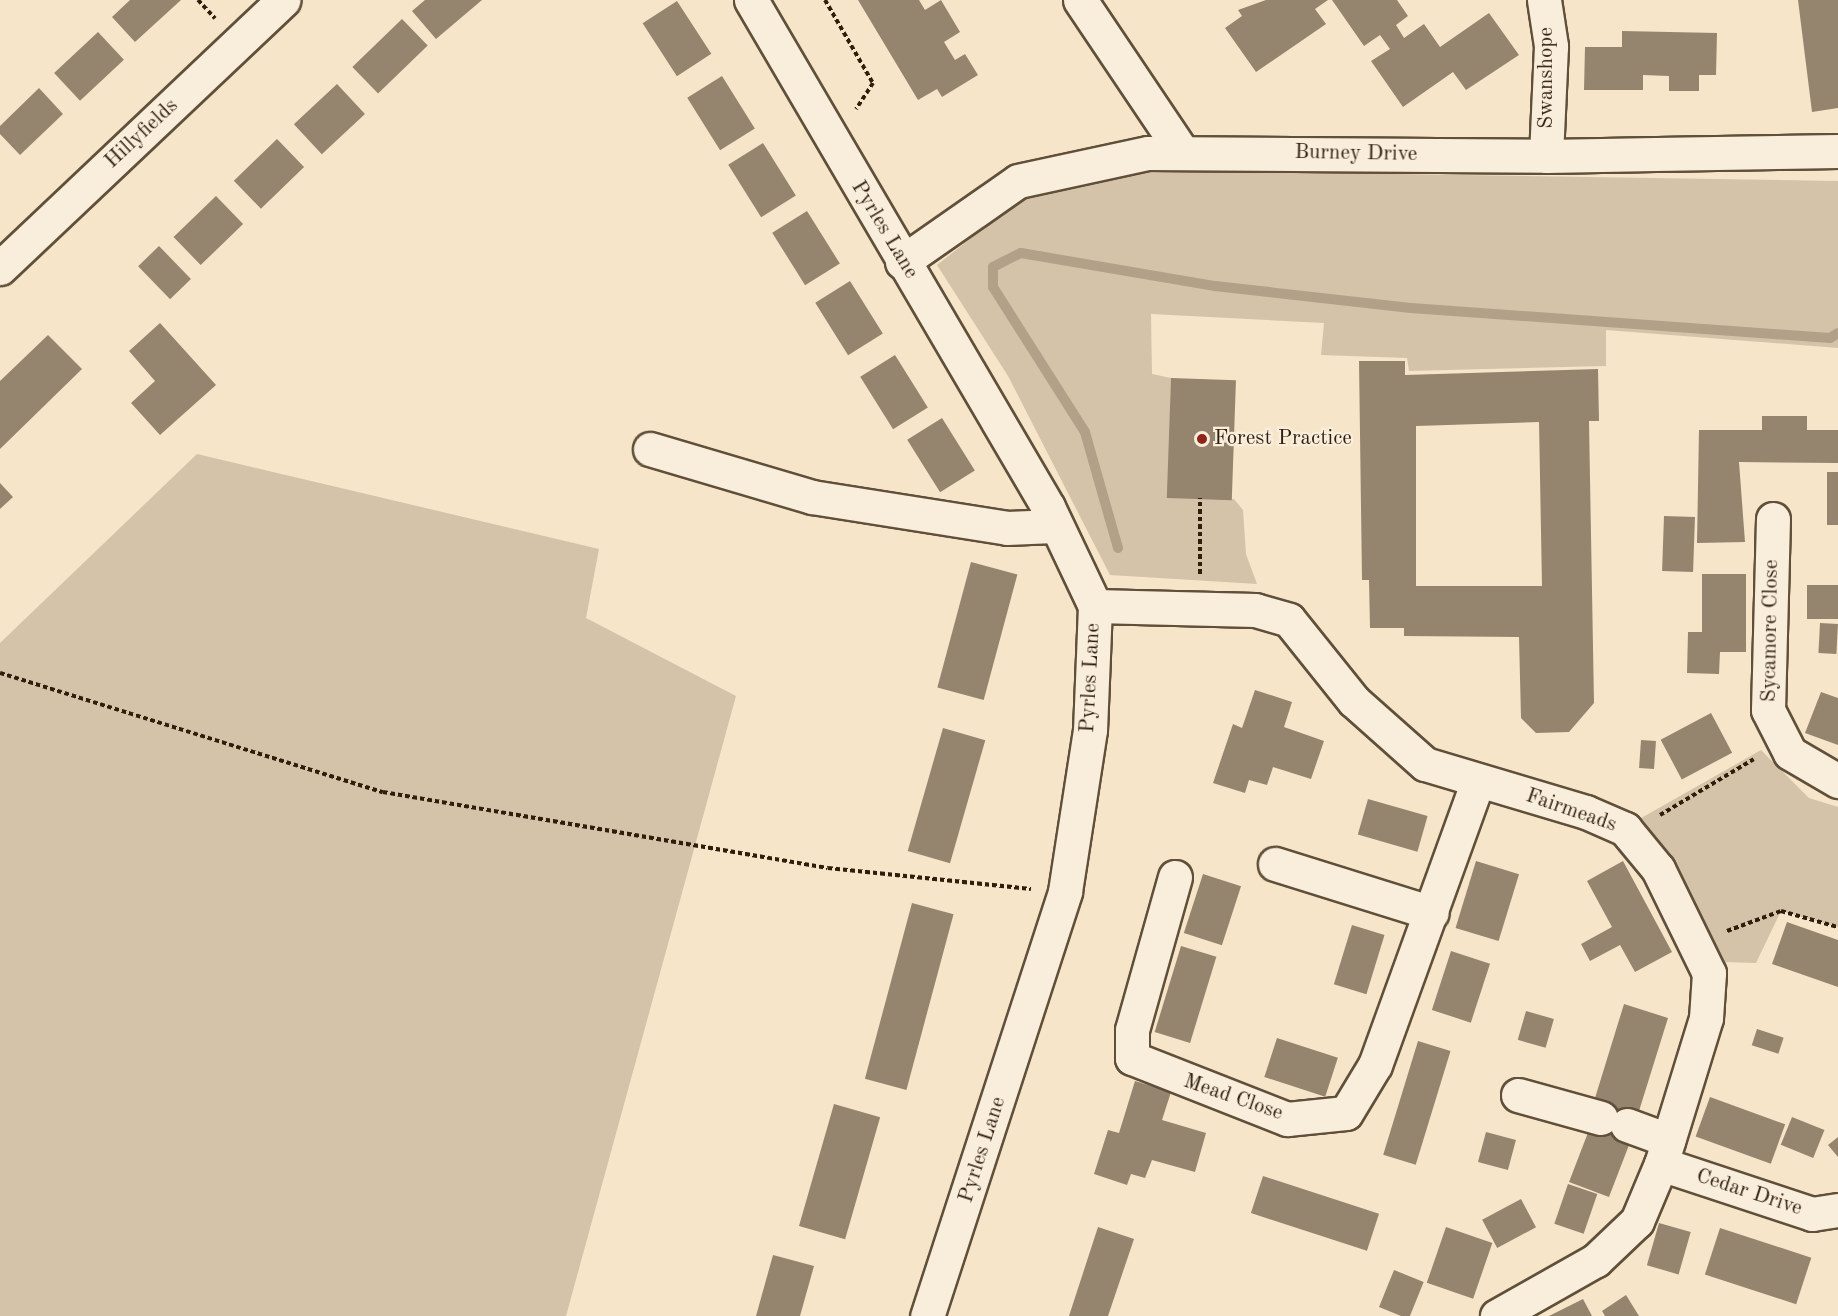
<!DOCTYPE html>
<html>
<head>
<meta charset="utf-8">
<style>
  body { margin:0 }
  #map { position:relative; width:1838px; height:1316px; overflow:hidden; background:#f6e5c9; font-family:"Old Standard TT",serif }
  div>[style] { position:absolute }
  .green>* { inset:0; background:#d4c3a9 }
  .stream>* { height:10px; margin:-5px; padding:0 5px; transform-origin:5px; border-radius:5px; background:#b2a188 }
  .building>* { inset:0; background:#96856e; transform-origin:0 0 }
  .path>* { height:4px; margin-top:-2px; transform-origin:0; background:repeating-linear-gradient(90deg,#2e1e0b 0 4.5px,transparent 0 7.5px) }
  .roads { filter:drop-shadow(2px 0 #60503a) drop-shadow(-2px 0 #60503a) drop-shadow(0 2px #60503a) drop-shadow(0 -2px #60503a) }
  .minor>* { height:33px; margin:-16.5px; padding:0 16.5px; transform-origin:16.5px; border-radius:16.5px; background:#f9eedc }
  .dots>* { width:16px; height:16px; translate:-50% -50%; box-sizing:border-box; border:3px solid #f9eedc; border-radius:50% }
  span { translate:-50% -50%; white-space:nowrap; text-align:center; line-height:1.15; -webkit-text-stroke:4.5px #f9eedc; paint-order:stroke }
  .street-label { font-size:21px; color:#2e1e0b }
  .poi-label { font-size:21px; color:#2e1e0b }
  .left { translate:0 -50%; text-align:left }
</style>
</head>
<body>
<div id="map">
  <div class="green">
    <i style="clip-path:polygon(1150px 170px,1838px 181px,1838px 348px,1606px 330px,1606px 366px,1409px 371px,1407px 358px,1321px 355px,1324px 323px,1151px 314px,1152px 374px,1171px 378px,1169px 498px,1234px 499px,1243px 510px,1246px 554px,1257px 584px,1110px 575px,1008px 376px,937px 265px,1028px 193px)"></i>
    <i style="clip-path:polygon(197px 454px,599px 549px,586px 618px,736px 696px,566px 1316px,0 1316px,0 643px)"></i>
    <i style="clip-path:polygon(1761px 750px,1809px 798px,1838px 807px,1838px 927px,1781px 911px,1756px 963px,1723px 962px,1672px 857px,1636px 821px)"></i>
  </div>
  <div class="stream">
    <i style="left:1118px;top:548px;width:121px;rotate:-105.9deg"></i>
    <i style="left:1085px;top:432px;width:172px;rotate:-122.4deg"></i>
    <i style="left:993px;top:287px;width:20px;rotate:-90deg"></i>
    <i style="left:993px;top:267px;width:31px;rotate:-27deg"></i>
    <i style="left:1021px;top:253px;width:197px;rotate:9.7deg"></i>
    <i style="left:1215px;top:286px;width:197px;rotate:6.4deg"></i>
    <i style="left:1411px;top:308px;width:420px;rotate:4.1deg"></i>
    <i style="left:1830px;top:338px;width:9px;rotate:-32deg"></i>
  </div>
  <div class="building">
    <i style="clip-path:polygon(130px 0,181px 0,135px 42px,112px 17px)"></i>
    <i style="clip-path:polygon(425px 0,482px 0,436px 39px,412px 11px)"></i>
    <i style="clip-path:polygon(858px 0,919px 0,925px 10px,941px 0,960px 32px,944px 42px,955px 60px,965px 54px,978px 75px,942px 97px,937px 89px,918px 100px)"></i>
    <i style="clip-path:polygon(1266px 0,1328px 0,1315px 9px,1326px 24px,1256px 72px,1225px 28px,1242px 16px,1238px 10px)"></i>
    <i style="clip-path:polygon(1332px 0,1397px 0,1408px 16px,1396px 25px,1404px 38px,1424px 24px,1440px 47px,1489px 13px,1519px 55px,1466px 90px,1453px 72px,1403px 107px,1371px 61px,1390px 49px,1380px 35px,1364px 46px)"></i>
    <i style="clip-path:polygon(1798px 0,1838px 0,1838px 108px,1812px 112px)"></i>
    <i style="left:677px;top:1px;width:63px;height:41px;rotate:57deg"></i>
    <i style="left:402px;top:19px;width:37px;height:69px;rotate:46deg"></i>
    <i style="clip-path:polygon(1622px 31px,1717px 33px,1716px 75px,1699px 75px,1699px 91px,1669px 91px,1669px 76px,1643px 75px,1643px 90px,1584px 90px,1585px 47px,1622px 47px)"></i>
    <i style="left:98px;top:32px;width:38px;height:60px;rotate:47deg"></i>
    <i style="left:722px;top:76px;width:62px;height:41px;rotate:58deg"></i>
    <i style="left:337px;top:84px;width:41px;height:59px;rotate:47deg"></i>
    <i style="clip-path:polygon(39px 88px,63px 114px,20px 155px,0 134px,0 126px)"></i>
    <i style="left:277px;top:139px;width:39px;height:60px;rotate:46deg"></i>
    <i style="left:763px;top:143px;width:62px;height:41px;rotate:58deg"></i>
    <i style="left:216px;top:196px;width:39px;height:59px;rotate:46deg"></i>
    <i style="left:807px;top:211px;width:62px;height:41px;rotate:58deg"></i>
    <i style="left:159px;top:246px;width:46px;height:29px;rotate:46deg"></i>
    <i style="left:850px;top:281px;width:62px;height:41px;rotate:58deg"></i>
    <i style="clip-path:polygon(160px 323px,216px 385px,160px 435px,131px 403px,155px 381px,129px 351px)"></i>
    <i style="clip-path:polygon(48px 335px,82px 369px,0 449px,0 381px)"></i>
    <i style="left:895px;top:355px;width:62px;height:41px;rotate:58deg"></i>
    <i style="clip-path:polygon(evenodd,1359px 361px,1405px 361px,1405px 375px,1598px 369px,1599px 421px,1589px 421px,1594px 703px,1569px 732px,1536px 733px,1521px 718px,1519px 637px,1404px 636px,1404px 628px,1370px 628px,1369px 580px,1362px 580px,1359px 361px,1539px 422px,1542px 586px,1416px 586px,1416px 426px,1539px 422px)"></i>
    <i style="left:1171px;top:378px;width:65px;height:120px;rotate:2deg"></i>
    <i style="clip-path:polygon(1762px 416px,1807px 416px,1807px 430px,1838px 430px,1838px 463px,1739px 462px,1745px 542px,1697px 543px,1699px 430px,1762px 430px)"></i>
    <i style="left:942px;top:418px;width:62px;height:41px;rotate:58deg"></i>
    <i style="left:1827px;top:472px;width:11px;height:53px"></i>
    <i style="clip-path:polygon(0 483px,13px 497px,0 509px)"></i>
    <i style="left:1664px;top:516px;width:31px;height:55px;rotate:2deg"></i>
    <i style="left:971px;top:562px;width:48px;height:130px;rotate:15deg"></i>
    <i style="clip-path:polygon(1702px 574px,1746px 574px,1746px 652px,1720px 652px,1719px 674px,1687px 673px,1688px 632px,1702px 632px)"></i>
    <i style="left:1838px;top:585px;width:34px;height:31px;rotate:90deg"></i>
    <i style="left:1820px;top:623px;width:18px;height:30px;rotate:3deg"></i>
    <i style="clip-path:polygon(1255px 690px,1292px 702px,1284px 727px,1324px 741px,1311px 779px,1273px 767px,1267px 785px,1249px 780px,1245px 793px,1213px 783px,1233px 724px,1242px 728px)"></i>
    <i style="clip-path:polygon(1821px 692px,1838px 698px,1838px 745px,1805px 733px)"></i>
    <i style="left:1711px;top:713px;width:45px;height:57px;rotate:62deg"></i>
    <i style="left:943px;top:728px;width:44px;height:128px;rotate:16deg"></i>
    <i style="left:1641px;top:740px;width:15px;height:28px;rotate:4deg"></i>
    <i style="left:1368px;top:799px;width:62px;height:37px;rotate:16deg"></i>
    <i style="left:1476px;top:861px;width:45px;height:70px;rotate:17deg"></i>
    <i style="clip-path:polygon(1623px 861px,1672px 952px,1635px 972px,1620px 945px,1590px 961px,1581px 944px,1612px 927px,1587px 881px)"></i>
    <i style="left:1203px;top:874px;width:40px;height:62px;rotate:18deg"></i>
    <i style="left:912px;top:903px;width:43px;height:182px;rotate:15deg"></i>
    <i style="clip-path:polygon(1787px 922px,1838px 940px,1838px 987px,1772px 964px)"></i>
    <i style="left:1352px;top:925px;width:34px;height:62px;rotate:17deg"></i>
    <i style="left:1181px;top:946px;width:37px;height:90px;rotate:17deg"></i>
    <i style="left:1451px;top:951px;width:41px;height:62px;rotate:18deg"></i>
    <i style="clip-path:polygon(1624px 1004px,1668px 1018px,1639px 1111px,1632px 1109px,1620px 1142px,1629px 1145px,1609px 1197px,1569px 1182px,1589px 1130px,1607px 1101px,1595px 1098px)"></i>
    <i style="left:1526px;top:1011px;width:29px;height:30px;rotate:16deg"></i>
    <i style="left:1757px;top:1029px;width:28px;height:17px;rotate:18deg"></i>
    <i style="left:1277px;top:1038px;width:64px;height:41px;rotate:18deg"></i>
    <i style="left:1418px;top:1041px;width:34px;height:119px;rotate:17deg"></i>
    <i style="clip-path:polygon(1135px 1081px,1171px 1092px,1162px 1120px,1206px 1133px,1195px 1172px,1152px 1160px,1145px 1178px,1131px 1174px,1127px 1185px,1094px 1174px,1108px 1130px,1119px 1133px)"></i>
    <i style="left:1710px;top:1097px;width:80px;height:42px;rotate:20deg"></i>
    <i style="left:834px;top:1104px;width:48px;height:127px;rotate:16deg"></i>
    <i style="left:1792px;top:1117px;width:35px;height:30px;rotate:22deg"></i>
    <i style="left:1486px;top:1132px;width:31px;height:31px;rotate:15deg"></i>
    <i style="clip-path:polygon(1838px 1137px,1838px 1157px,1828px 1145px)"></i>
    <i style="left:1263px;top:1176px;width:122px;height:39px;rotate:18deg"></i>
    <i style="left:1568px;top:1184px;width:31px;height:42px;rotate:19deg"></i>
    <i style="left:1521px;top:1199px;width:32px;height:44px;rotate:62deg"></i>
    <i style="left:1659px;top:1223px;width:33px;height:44px;rotate:16deg"></i>
    <i style="clip-path:polygon(1098px 1227px,1134px 1239px,1108px 1316px,1069px 1316px)"></i>
    <i style="left:1446px;top:1227px;width:49px;height:59px;rotate:19deg"></i>
    <i style="left:1720px;top:1228px;width:96px;height:49px;rotate:18deg"></i>
    <i style="clip-path:polygon(773px 1255px,814px 1266px,800px 1316px,756px 1316px)"></i>
    <i style="left:1394px;top:1270px;width:32px;height:40px;rotate:22deg"></i>
    <i style="clip-path:polygon(1626px 1295px,1639px 1316px,1605px 1316px,1602px 1311px)"></i>
    <i style="clip-path:polygon(1583px 1299px,1592px 1316px,1549px 1316px)"></i>
  </div>
  <div class="path">
    <i style="left:198px;top:0;width:25px;rotate:47deg"></i>
    <i style="left:825px;top:0;width:96px;rotate:60deg"></i>
    <i style="left:873px;top:83px;width:31px;rotate:123deg"></i>
    <i style="left:1200px;top:574px;width:76px;rotate:-90deg"></i>
    <i style="left:0;top:673px;width:401px;rotate:17.3deg"></i>
    <i style="left:383px;top:792px;width:451px;rotate:9.7deg"></i>
    <i style="left:828px;top:868px;width:204px;rotate:5.9deg"></i>
    <i style="left:1660px;top:815px;width:109px;rotate:-30.8deg"></i>
    <i style="left:1727px;top:931px;width:58px;rotate:-20.3deg"></i>
    <i style="left:1781px;top:911px;width:59px;rotate:15.7deg"></i>
  </div>
  <div class="roads">
    <div class="minor">
      <i style="left:751px;top:0;width:588px;rotate:59.64deg"></i>
      <i style="left:1048px;top:507px;width:110px;rotate:64.6deg"></i>
      <i style="left:1095px;top:606px;width:124px;rotate:92.3deg"></i>
      <i style="left:1090px;top:730px;width:164px;rotate:98.8deg"></i>
      <i style="left:1065px;top:892px;width:446px;rotate:108deg"></i>
      <i style="left:1080px;top:0;width:184px;rotate:56.1deg"></i>
      <i style="left:1544px;top:0;width:47px;rotate:81.3deg"></i>
      <i style="left:1551px;top:46px;width:110px;rotate:92.6deg"></i>
      <i style="left:902px;top:262px;width:141px;rotate:-34.9deg"></i>
      <i style="left:1018px;top:181px;width:133px;rotate:-12.2deg"></i>
      <i style="left:1148px;top:153px;width:398px;rotate:0.4deg"></i>
      <i style="left:1546px;top:156px;width:292px;rotate:-1deg"></i>
      <i style="left:0;top:268px;width:390px;rotate:-43.4deg"></i>
      <i style="left:650px;top:449px;width:169px;rotate:16.5deg"></i>
      <i style="left:812px;top:497px;width:197px;rotate:9deg"></i>
      <i style="left:1007px;top:528px;width:47px;rotate:-2.4deg"></i>
      <i style="left:1773px;top:519px;width:191px;rotate:91.5deg"></i>
      <i style="left:1768px;top:710px;width:48px;rotate:62.9deg"></i>
      <i style="left:1790px;top:753px;width:56px;rotate:30.3deg"></i>
      <i style="left:1095px;top:606px;width:160px;rotate:1.4deg"></i>
      <i style="left:1255px;top:610px;width:35px;rotate:16deg"></i>
      <i style="left:1289px;top:620px;width:104px;rotate:51.3deg"></i>
      <i style="left:1354px;top:701px;width:95px;rotate:41.6deg"></i>
      <i style="left:1425px;top:764px;width:168px;rotate:16.6deg"></i>
      <i style="left:1586px;top:812px;width:43px;rotate:23.6deg"></i>
      <i style="left:1625px;top:829px;width:52px;rotate:50.5deg"></i>
      <i style="left:1658px;top:869px;width:116px;rotate:63.9deg"></i>
      <i style="left:1709px;top:973px;width:45px;rotate:93.8deg"></i>
      <i style="left:1706px;top:1018px;width:153px;rotate:107.1deg"></i>
      <i style="left:1661px;top:1164px;width:62px;rotate:112.8deg"></i>
      <i style="left:1637px;top:1221px;width:57px;rotate:136.4deg"></i>
      <i style="left:1596px;top:1260px;width:114px;rotate:150.5deg"></i>
      <i style="left:1275px;top:864px;width:164px;rotate:17.3deg"></i>
      <i style="left:1175px;top:877px;width:159px;rotate:105.7deg"></i>
      <i style="left:1132px;top:1030px;width:28px;rotate:90deg"></i>
      <i style="left:1132px;top:1058px;width:167px;rotate:21.5deg"></i>
      <i style="left:1287px;top:1119px;width:59px;rotate:-5.8deg"></i>
      <i style="left:1346px;top:1113px;width:56px;rotate:-58.9deg"></i>
      <i style="left:1375px;top:1065px;width:302px;rotate:-70.1deg"></i>
      <i style="left:1518px;top:1095px;width:86px;rotate:15.5deg"></i>
      <i style="left:1627px;top:1125px;width:44px;rotate:20.1deg"></i>
      <i style="left:1661px;top:1164px;width:159px;rotate:18.3deg"></i>
      <i style="left:1812px;top:1214px;width:26px;rotate:-9deg"></i>
    </div>
  </div>
  <div class="dots">
    <i style="left:1202px;top:439px;background:#8f2418"></i>
  </div>
  <div class="street-label">
    <span style="left:1547px;top:78px;rotate:-90deg">Swanshope</span>
    <span style="left:142px;top:134px;rotate:-43deg">Hillyfields</span>
    <span style="left:1356px;top:154px;rotate:1deg">Burney Drive</span>
    <span style="left:884px;top:230px;rotate:59deg">Pyrles Lane</span>
    <span style="left:1771px;top:631px;rotate:-89deg">Sycamore Close</span>
    <span style="left:1091px;top:678px;rotate:-87deg">Pyrles Lane</span>
    <span style="left:1571px;top:811px;rotate:19deg">Fairmeads</span>
    <span style="left:1233px;top:1098px;rotate:19deg">Mead Close</span>
    <span style="left:983px;top:1150px;rotate:-72deg">Pyrles Lane</span>
    <span style="left:1749px;top:1193px;rotate:18deg">Cedar Drive</span>
  </div>
  <div class="poi-label">
    <span class="left" style="left:1214px;top:439px">Forest Practice</span>
  </div>
</div>
</body>
</html>
